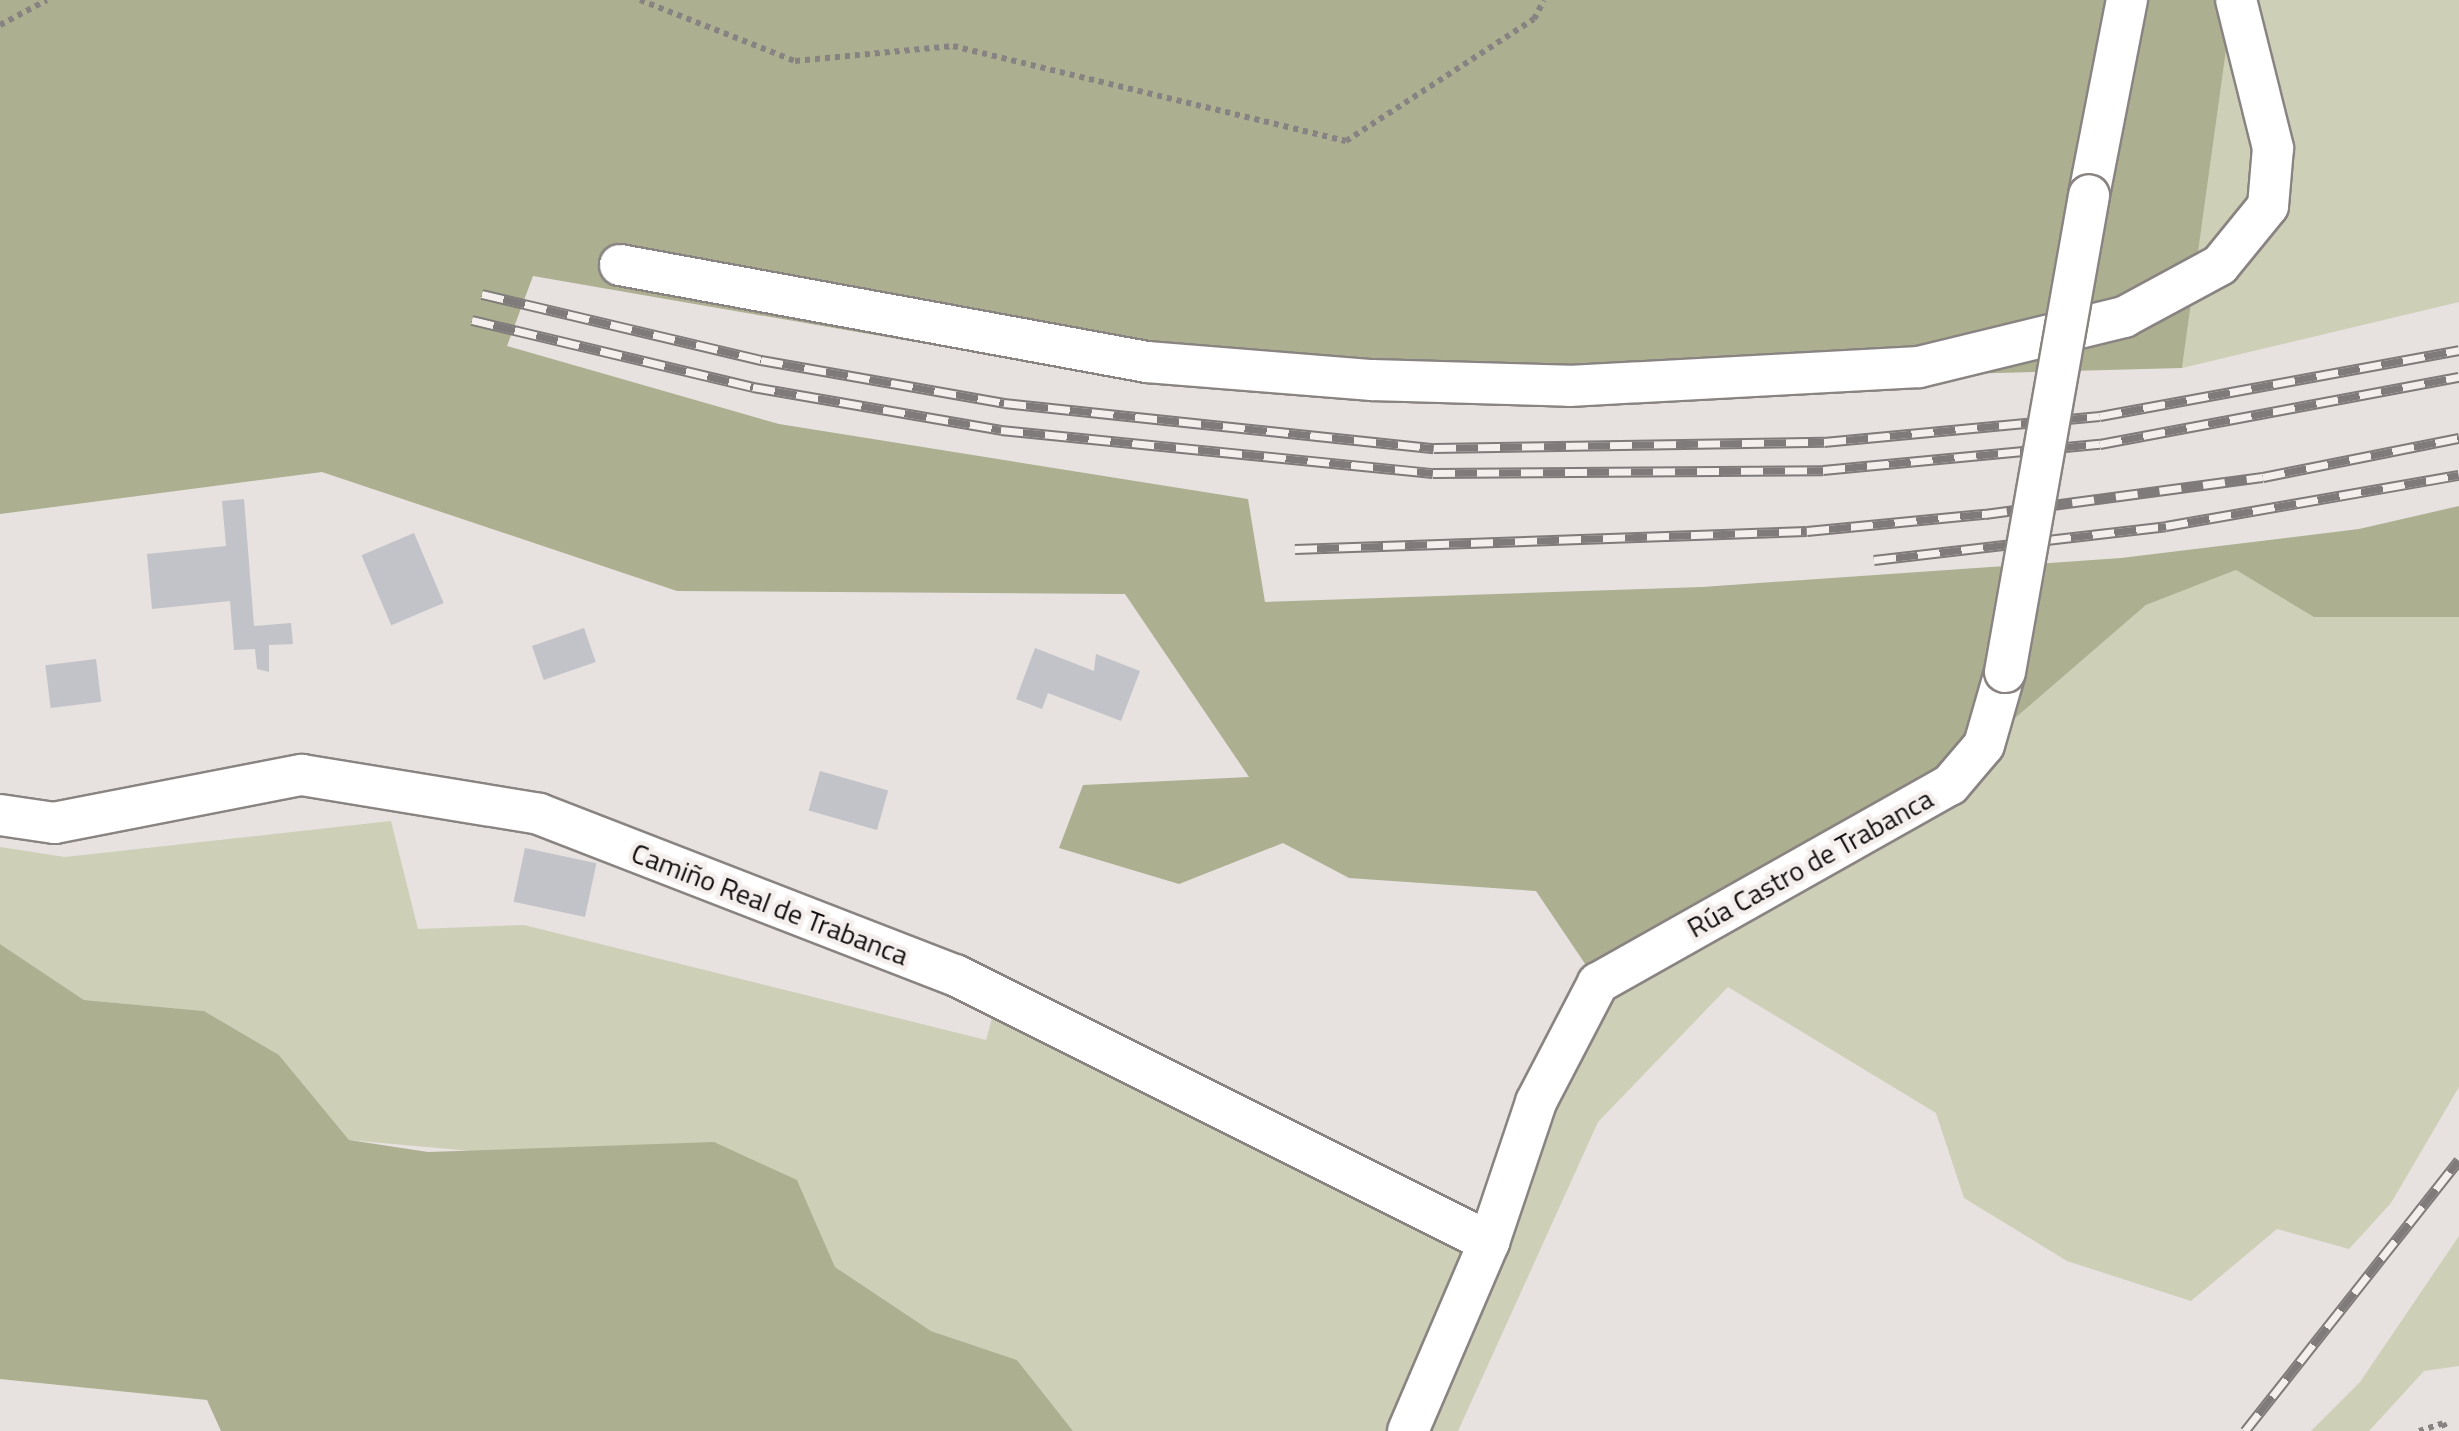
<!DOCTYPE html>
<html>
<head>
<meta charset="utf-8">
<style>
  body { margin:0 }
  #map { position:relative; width:2459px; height:1431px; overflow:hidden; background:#e7e1df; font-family:"Titillium Web",sans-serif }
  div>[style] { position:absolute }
  .green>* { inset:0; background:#cdcfb7 }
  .forest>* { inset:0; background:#acaf90 }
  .building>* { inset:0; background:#c2c3c8; transform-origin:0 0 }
  .path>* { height:6px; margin-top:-3px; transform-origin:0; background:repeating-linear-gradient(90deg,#878382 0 5px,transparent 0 10px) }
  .roads { filter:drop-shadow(2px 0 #898482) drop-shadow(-2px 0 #898482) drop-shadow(0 2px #898482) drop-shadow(0 -2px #898482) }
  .minor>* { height:40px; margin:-20px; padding:0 20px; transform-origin:20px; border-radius:20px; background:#fff }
  .rail>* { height:11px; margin-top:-5.5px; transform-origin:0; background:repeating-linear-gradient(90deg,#f4eeec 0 22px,#7f7b7a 0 44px); box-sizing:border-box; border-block:2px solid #7f7b7a }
  .bridges { filter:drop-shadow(2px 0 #898482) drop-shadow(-2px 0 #898482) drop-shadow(0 2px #898482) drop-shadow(0 -2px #898482) }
  .minor-bridge>* { height:40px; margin:-20px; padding:0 20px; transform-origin:20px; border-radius:20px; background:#fff }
  span { translate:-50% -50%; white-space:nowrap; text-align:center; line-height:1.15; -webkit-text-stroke:9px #f4eeec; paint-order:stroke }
  .street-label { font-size:28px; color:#100e0e }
</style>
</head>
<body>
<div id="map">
  <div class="green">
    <i style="clip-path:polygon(2233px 0,2459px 0,2459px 302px,2182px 368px)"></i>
    <i style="clip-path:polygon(2236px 570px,2314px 616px,2459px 617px,2459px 1087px,2391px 1203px,2349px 1249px,2277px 1229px,2191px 1301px,2067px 1261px,1964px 1198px,1936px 1113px,1728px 987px,1598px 1122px,1458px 1431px,1073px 1431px,1017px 1360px,931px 1331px,835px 1267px,797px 1180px,349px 1140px,279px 1055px,204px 1011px,84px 1000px,0 944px,0 847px,65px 857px,391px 821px,418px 929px,524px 925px,986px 1040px,998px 996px,1489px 1242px,1598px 983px,1984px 745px,2146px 605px)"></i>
    <i style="clip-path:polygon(2459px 1236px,2459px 1366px,2424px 1371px,2369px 1431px,2311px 1431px,2360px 1382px)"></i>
  </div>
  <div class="forest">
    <i style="clip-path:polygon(0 0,2233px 0,2182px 368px,1600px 384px,1077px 370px,533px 276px,507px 346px,779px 424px,1248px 499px,1265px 602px,1702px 587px,2121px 558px,2359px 529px,2459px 506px,2459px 617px,2314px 617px,2236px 570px,2146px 605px,1984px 745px,1598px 983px,1536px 891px,1349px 878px,1283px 843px,1179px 884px,1059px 848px,1083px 785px,1249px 777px,1125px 594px,677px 591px,322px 472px,0 514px)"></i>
    <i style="clip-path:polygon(0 944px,84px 1000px,204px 1011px,279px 1055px,349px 1140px,428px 1152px,714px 1142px,797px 1180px,835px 1267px,931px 1331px,1017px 1360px,1073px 1431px,221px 1431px,207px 1400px,0 1379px)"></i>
  </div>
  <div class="building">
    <i style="clip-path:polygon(244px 499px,254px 626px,291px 623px,293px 644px,269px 645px,269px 672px,257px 669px,255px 649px,234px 650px,230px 601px,152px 609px,147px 554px,226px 546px,222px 501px)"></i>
    <i style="left:414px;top:533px;width:76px;height:57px;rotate:67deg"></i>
    <i style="left:584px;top:628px;width:36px;height:55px;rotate:71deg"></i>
    <i style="clip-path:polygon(1035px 648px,1094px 671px,1096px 654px,1140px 671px,1121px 721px,1048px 693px,1042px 709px,1016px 699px)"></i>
    <i style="left:96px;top:659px;width:43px;height:51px;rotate:83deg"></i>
    <i style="left:820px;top:771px;width:71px;height:41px;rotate:16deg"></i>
    <i style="left:525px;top:848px;width:73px;height:55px;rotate:12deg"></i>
  </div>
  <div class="path">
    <i style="left:640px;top:0;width:167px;rotate:21.5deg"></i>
    <i style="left:795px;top:61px;width:159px;rotate:-5.4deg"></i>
    <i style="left:953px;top:46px;width:404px;rotate:13.6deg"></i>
    <i style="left:1346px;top:141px;width:224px;rotate:-33deg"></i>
    <i style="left:1534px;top:19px;width:21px;rotate:-62deg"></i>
    <i style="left:0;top:25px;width:53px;rotate:-28deg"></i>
    <i style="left:2419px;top:1431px;width:25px;rotate:-18deg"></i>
    <i style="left:2443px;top:1423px;width:9px;rotate:63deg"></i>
  </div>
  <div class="roads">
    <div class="minor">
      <i style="left:2089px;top:195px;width:199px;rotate:-79deg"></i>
      <i style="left:620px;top:265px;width:536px;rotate:10.43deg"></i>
      <i style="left:1147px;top:362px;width:226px;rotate:4.6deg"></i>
      <i style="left:1372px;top:380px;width:197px;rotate:1.7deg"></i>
      <i style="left:1569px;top:386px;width:351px;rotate:-3.1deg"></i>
      <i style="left:1919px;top:367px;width:211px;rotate:-13.7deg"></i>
      <i style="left:2124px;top:317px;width:109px;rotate:-28.4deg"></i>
      <i style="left:2220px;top:265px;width:76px;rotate:-50.9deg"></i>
      <i style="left:2268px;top:206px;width:58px;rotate:-85.1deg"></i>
      <i style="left:2273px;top:148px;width:153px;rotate:-104deg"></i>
      <i style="left:0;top:815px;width:55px;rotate:8.4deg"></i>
      <i style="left:54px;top:823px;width:253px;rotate:-11deg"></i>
      <i style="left:302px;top:775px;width:240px;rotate:9.3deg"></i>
      <i style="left:539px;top:814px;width:446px;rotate:21.2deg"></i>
      <i style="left:955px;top:975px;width:597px;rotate:26.57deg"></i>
      <i style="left:1408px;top:1431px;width:206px;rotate:-66.8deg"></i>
      <i style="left:1489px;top:1242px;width:148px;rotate:-71.4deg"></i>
      <i style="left:1536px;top:1102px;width:134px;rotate:-62.5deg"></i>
      <i style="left:1598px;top:983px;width:404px;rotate:-29.4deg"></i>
      <i style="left:1950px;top:785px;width:52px;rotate:-49.6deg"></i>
      <i style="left:1984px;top:745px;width:76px;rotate:-74deg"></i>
    </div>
  </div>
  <div class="rail">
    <i style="left:482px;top:294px;width:287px;rotate:13.3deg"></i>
    <i style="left:761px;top:360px;width:247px;rotate:10deg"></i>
    <i style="left:1004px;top:403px;width:432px;rotate:6deg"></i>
    <i style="left:1434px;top:448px;width:390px;rotate:-0.9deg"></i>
    <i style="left:1824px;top:442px;width:277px;rotate:-5.4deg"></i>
    <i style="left:2100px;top:416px;width:365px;rotate:-10.4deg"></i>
    <i style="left:472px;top:320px;width:289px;rotate:13.4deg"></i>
    <i style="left:753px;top:387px;width:252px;rotate:9.8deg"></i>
    <i style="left:1001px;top:430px;width:434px;rotate:5.7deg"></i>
    <i style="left:1433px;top:473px;width:390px;rotate:-0.4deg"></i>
    <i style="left:1823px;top:470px;width:278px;rotate:-5.4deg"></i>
    <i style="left:2100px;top:444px;width:365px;rotate:-10.6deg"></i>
    <i style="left:1295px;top:549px;width:512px;rotate:-2.01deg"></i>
    <i style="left:1807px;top:531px;width:179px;rotate:-5.5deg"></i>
    <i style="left:1985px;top:514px;width:280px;rotate:-7.6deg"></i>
    <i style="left:2263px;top:477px;width:200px;rotate:-11.3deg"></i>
    <i style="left:1874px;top:560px;width:294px;rotate:-6.6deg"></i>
    <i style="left:2166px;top:526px;width:297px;rotate:-9.9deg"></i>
    <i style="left:2245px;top:1431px;width:345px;rotate:-51.7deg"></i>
  </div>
  <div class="bridges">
    <div class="minor-bridge">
      <i style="left:2005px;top:672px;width:484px;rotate:-80deg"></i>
    </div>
  </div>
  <div class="street-label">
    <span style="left:1810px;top:863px;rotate:-29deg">Rúa Castro de Trabanca</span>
    <span style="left:770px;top:904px;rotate:21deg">Camiño Real de Trabanca</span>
  </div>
</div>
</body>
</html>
